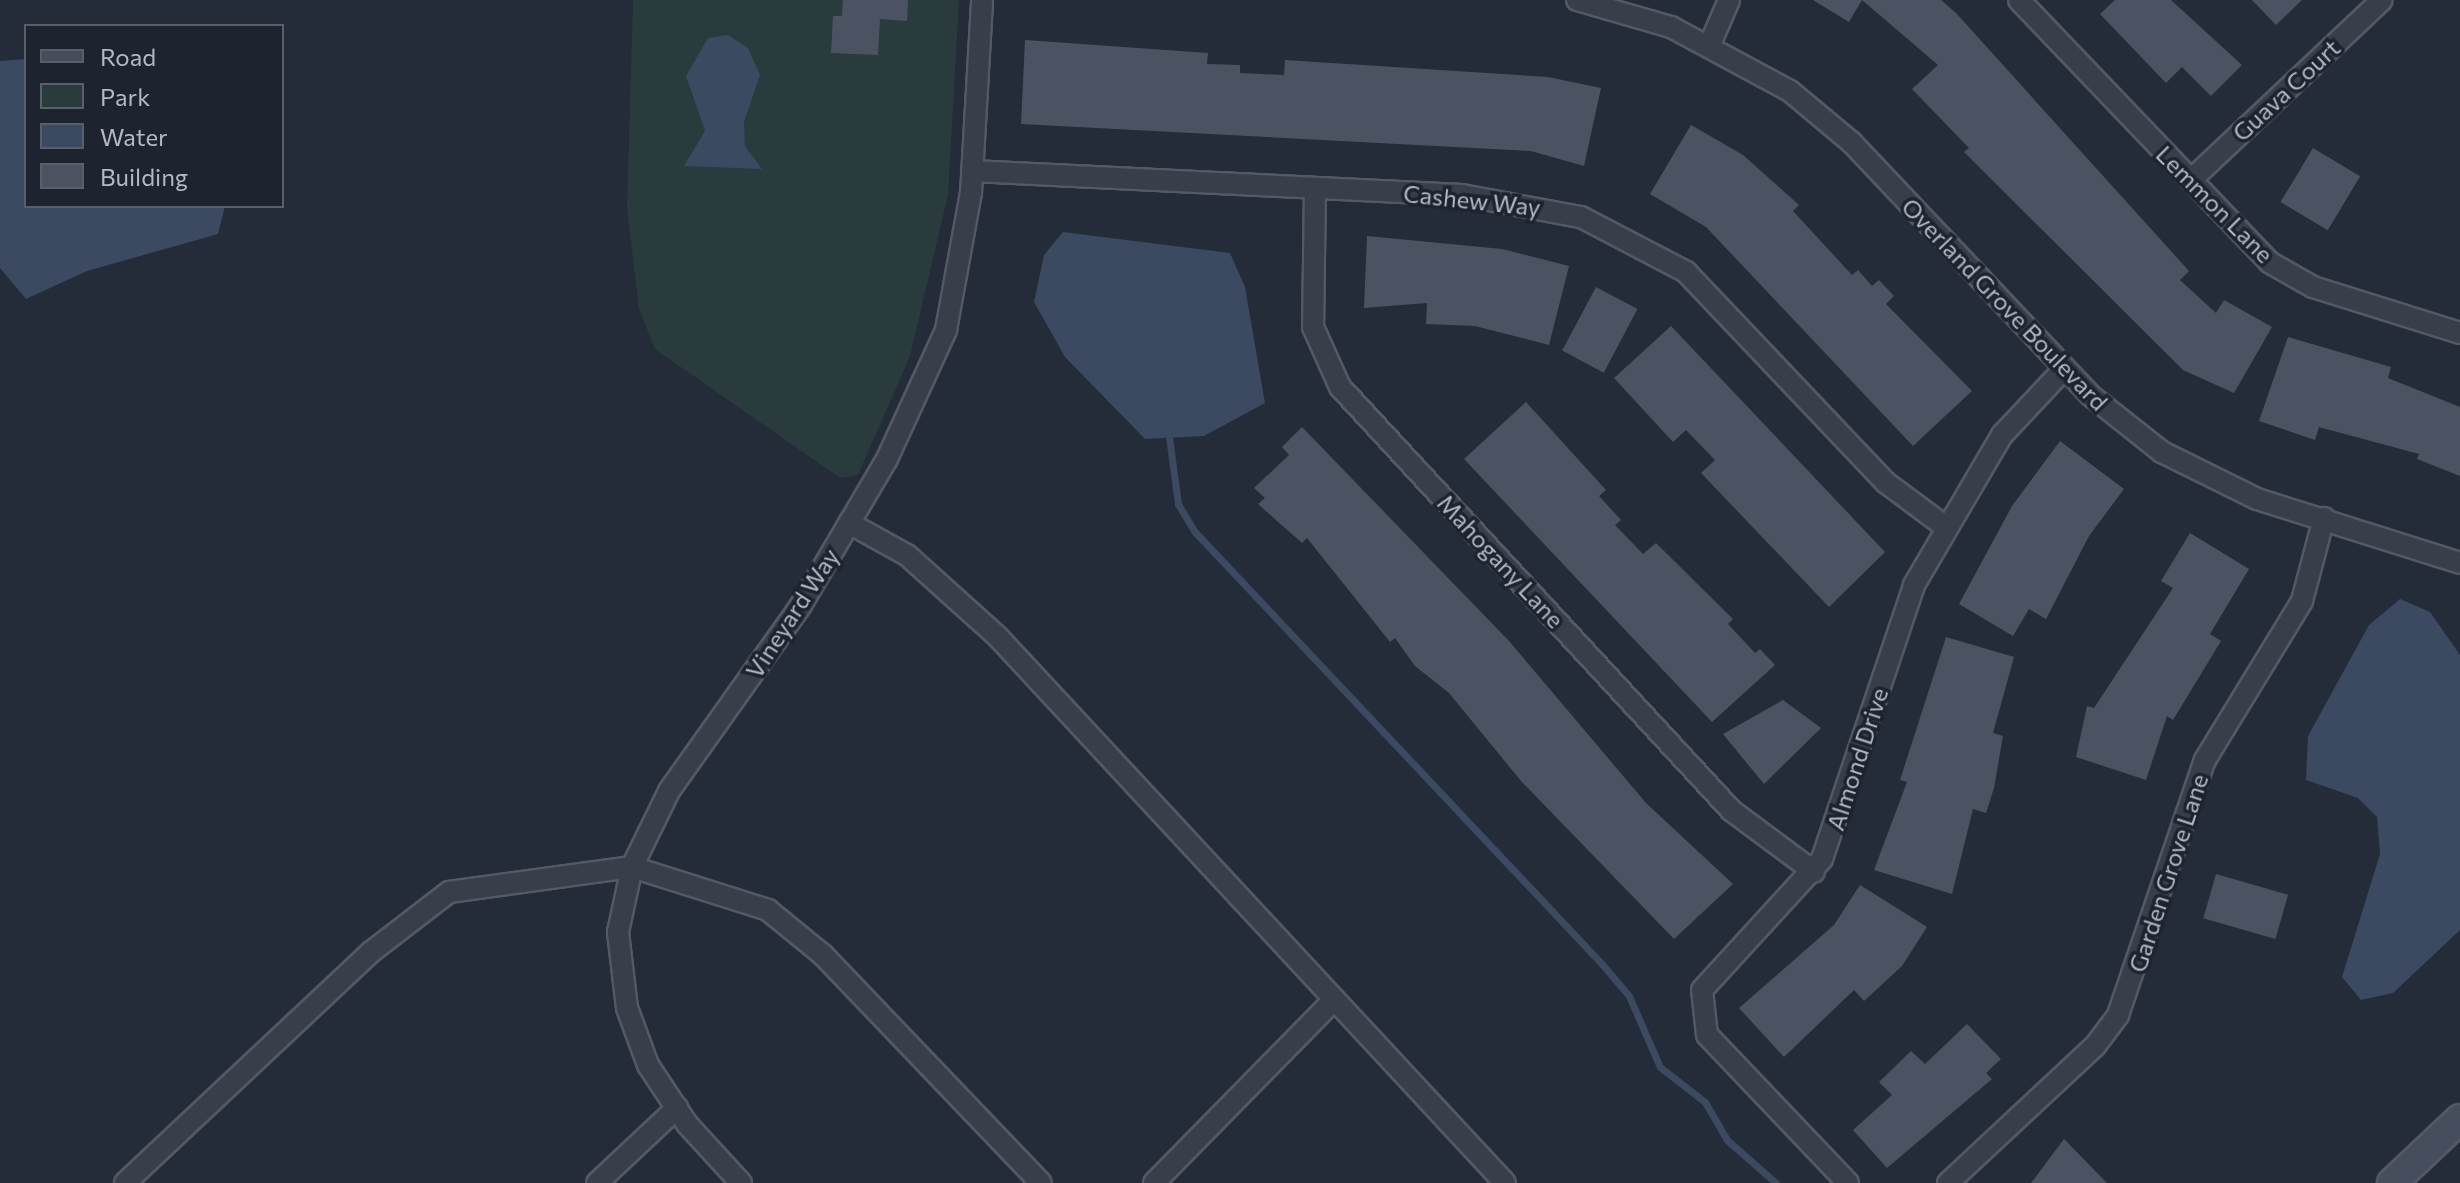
<!DOCTYPE html>
<html>
<head>
<meta charset="utf-8">
<style>
  body { margin:0 }
  #map { position:relative; width:2460px; height:1183px; overflow:hidden; background:#242c39; font-family:Commissioner,sans-serif }
  div>[style] { position:absolute }
  .green>* { inset:0; background:#293b3d }
  .water>* { inset:0; background:#3b4961 }
  .stream>* { height:7px; margin:-3.5px; padding:0 3.5px; transform-origin:3.5px; border-radius:3.5px; background:#3b4961 }
  .building>* { inset:0; background:#4b5363; transform-origin:0 0 }
  .roads { filter:drop-shadow(2px 0 #535965) drop-shadow(-2px 0 #535965) drop-shadow(0 2px #535965) drop-shadow(0 -2px #535965) }
  .street>* { height:20px; margin:-10px; padding:0 10px; transform-origin:10px; border-radius:10px; background:#383f4a }
  .secondary>* { height:28px; margin:-14px; padding:0 14px; transform-origin:14px; border-radius:14px; background:#464e5d }
  span { translate:-50% -50%; white-space:nowrap; text-align:center; line-height:1.15; -webkit-text-stroke:7px #1d242f; paint-order:stroke }
  .street-label { font-size:24px; color:#b3b9c6 }
  .legend { position:absolute; left:24px; top:24px; width:260px; height:184px; box-sizing:border-box; background:#1d242f; border:2px solid #59606b; margin:0; padding:10px 14px; list-style:none; font-size:24px; color:#b3b9c6 }
  .legend li { display:flex; align-items:center; gap:16px; height:40px }
  .legend b { width:40px; border:2px solid #59606b }
</style>
</head>
<body>
<div id="map">
  <div class="green">
    <i style="clip-path:polygon(633px 0,959px 0,948px 195px,910px 356px,858px 475px,840px 478px,655px 349px,639px 309px,627px 207px)"></i>
  </div>
  <div class="water">
    <i style="clip-path:polygon(728px 35px,748px 48px,760px 75px,744px 122px,745px 146px,762px 169px,684px 166px,705px 131px,686px 76px,708px 38px)"></i>
    <i style="clip-path:polygon(26px 59px,26px 206px,225px 206px,218px 234px,87px 271px,26px 299px,0 268px,0 61px)"></i>
    <i style="clip-path:polygon(1063px 232px,1230px 253px,1245px 287px,1265px 403px,1204px 436px,1145px 439px,1065px 357px,1034px 302px,1044px 255px)"></i>
    <i style="clip-path:polygon(2400px 599px,2430px 612px,2460px 655px,2460px 930px,2393px 993px,2361px 1000px,2342px 977px,2380px 854px,2377px 817px,2358px 798px,2306px 780px,2308px 736px,2369px 625px)"></i>
  </div>
  <div class="stream">
    <i style="left:1169px;top:437px;width:68px;rotate:82.3deg"></i>
    <i style="left:1178px;top:504px;width:33px;rotate:59deg"></i>
    <i style="left:1195px;top:532px;width:594px;rotate:46.71deg"></i>
    <i style="left:1602px;top:964px;width:42px;rotate:49.8deg"></i>
    <i style="left:1629px;top:996px;width:77px;rotate:66.4deg"></i>
    <i style="left:1660px;top:1067px;width:57px;rotate:37.9deg"></i>
    <i style="left:1705px;top:1102px;width:44px;rotate:59.9deg"></i>
    <i style="left:1727px;top:1140px;width:65px;rotate:41.3deg"></i>
  </div>
  <div class="building">
    <i style="clip-path:polygon(843px 0,908px 0,907px 21px,880px 19px,878px 55px,831px 53px,833px 16px,842px 16px)"></i>
    <i style="clip-path:polygon(1813px 0,1941px 0,1956px 13px,2189px 271px,2180px 280px,2216px 313px,2224px 300px,2272px 327px,2234px 393px,2183px 370px,1964px 152px,1969px 148px,1912px 89px,1938px 65px,1862px 0,1849px 22px)"></i>
    <i style="clip-path:polygon(2115px 0,2171px 0,2242px 65px,2211px 96px,2182px 67px,2166px 83px,2100px 14px)"></i>
    <i style="clip-path:polygon(2252px 0,2302px 0,2276px 25px)"></i>
    <i style="clip-path:polygon(1025px 40px,1208px 53px,1207px 64px,1240px 65px,1240px 73px,1284px 75px,1285px 60px,1548px 77px,1601px 88px,1584px 166px,1531px 151px,1021px 124px)"></i>
    <i style="clip-path:polygon(1691px 125px,1743px 155px,1799px 205px,1793px 211px,1852px 275px,1858px 270px,1872px 286px,1879px 280px,1894px 296px,1886px 304px,1972px 391px,1913px 446px,1706px 227px,1650px 194px)"></i>
    <i style="left:2313px;top:148px;width:55px;height:63px;rotate:31deg"></i>
    <i style="clip-path:polygon(1367px 236px,1502px 249px,1569px 266px,1549px 345px,1475px 326px,1426px 324px,1427px 303px,1364px 308px)"></i>
    <i style="left:1596px;top:287px;width:47px;height:72px;rotate:28deg"></i>
    <i style="clip-path:polygon(1671px 326px,1885px 552px,1829px 607px,1701px 473px,1715px 460px,1686px 430px,1673px 442px,1614px 378px)"></i>
    <i style="clip-path:polygon(2288px 337px,2391px 367px,2388px 378px,2460px 407px,2460px 476px,2417px 459px,2419px 454px,2319px 427px,2315px 440px,2259px 421px)"></i>
    <i style="clip-path:polygon(1526px 402px,1606px 490px,1599px 496px,1621px 520px,1615px 525px,1643px 554px,1656px 543px,1733px 619px,1728px 624px,1755px 653px,1760px 649px,1775px 665px,1712px 722px,1464px 459px)"></i>
    <i style="clip-path:polygon(1302px 427px,1509px 641px,1646px 803px,1733px 884px,1674px 939px,1521px 781px,1449px 693px,1415px 666px,1395px 638px,1390px 642px,1307px 538px,1302px 543px,1258px 504px,1265px 498px,1254px 488px,1289px 455px,1282px 447px)"></i>
    <i style="clip-path:polygon(2060px 441px,2124px 489px,2089px 536px,2046px 619px,2029px 609px,2013px 636px,1959px 604px,2012px 506px)"></i>
    <i style="clip-path:polygon(2190px 533px,2249px 569px,2210px 634px,2221px 641px,2173px 720px,2167px 716px,2146px 780px,2076px 757px,2087px 706px,2094px 708px,2173px 588px,2161px 581px)"></i>
    <i style="clip-path:polygon(1946px 637px,2014px 657px,1993px 733px,2003px 736px,1994px 788px,1986px 813px,1973px 809px,1952px 894px,1874px 870px,1907px 782px,1900px 780px)"></i>
    <i style="clip-path:polygon(1783px 700px,1821px 728px,1764px 784px,1723px 734px)"></i>
    <i style="left:2216px;top:874px;width:75px;height:46px;rotate:16deg"></i>
    <i style="clip-path:polygon(1860px 885px,1927px 927px,1902px 966px,1864px 1001px,1854px 990px,1784px 1057px,1739px 1008px,1834px 925px)"></i>
    <i style="clip-path:polygon(1967px 1024px,2001px 1059px,1986px 1073px,1992px 1079px,1887px 1168px,1853px 1130px,1892px 1095px,1879px 1082px,1911px 1051px,1925px 1064px)"></i>
    <i style="clip-path:polygon(2064px 1139px,2107px 1183px,2031px 1183px)"></i>
  </div>
  <div class="roads">
    <div class="street">
      <i style="left:1577px;top:0;width:98px;rotate:16deg"></i>
      <i style="left:1671px;top:27px;width:135px;rotate:28.3deg"></i>
      <i style="left:1790px;top:91px;width:80px;rotate:39.9deg"></i>
      <i style="left:1851px;top:142px;width:348px;rotate:46.6deg"></i>
      <i style="left:2090px;top:395px;width:92px;rotate:38.4deg"></i>
      <i style="left:2162px;top:452px;width:106px;rotate:26.3deg"></i>
      <i style="left:2257px;top:499px;width:213px;rotate:17.5deg"></i>
      <i style="left:2019px;top:0;width:362px;rotate:46.3deg"></i>
      <i style="left:2269px;top:262px;width:51px;rotate:29.6deg"></i>
      <i style="left:2313px;top:287px;width:154px;rotate:17.4deg"></i>
      <i style="left:1710px;top:44px;width:48px;rotate:-66.6deg"></i>
      <i style="left:972px;top:171px;width:491px;rotate:2.8deg"></i>
      <i style="left:1462px;top:195px;width:121px;rotate:10.5deg"></i>
      <i style="left:1581px;top:217px;width:119px;rotate:27.6deg"></i>
      <i style="left:1686px;top:272px;width:289px;rotate:46.5deg"></i>
      <i style="left:1885px;top:482px;width:77px;rotate:36.6deg"></i>
      <i style="left:2191px;top:180px;width:262px;rotate:-43.3deg"></i>
      <i style="left:1315px;top:188px;width:139px;rotate:90.8deg"></i>
      <i style="left:1313px;top:327px;width:66px;rotate:65.8deg"></i>
      <i style="left:1340px;top:387px;width:577px;rotate:47.25deg"></i>
      <i style="left:1732px;top:811px;width:102px;rotate:36.6deg"></i>
      <i style="left:849px;top:523px;width:66px;rotate:28.9deg"></i>
      <i style="left:907px;top:555px;width:122px;rotate:42deg"></i>
      <i style="left:998px;top:637px;width:745px;rotate:47.12deg"></i>
      <i style="left:125px;top:1183px;width:337px;rotate:-43.2deg"></i>
      <i style="left:371px;top:952px;width:98px;rotate:-37.6deg"></i>
      <i style="left:449px;top:892px;width:185px;rotate:-7.8deg"></i>
      <i style="left:632px;top:867px;width:143px;rotate:17.5deg"></i>
      <i style="left:768px;top:910px;width:71px;rotate:39.3deg"></i>
      <i style="left:823px;top:955px;width:315px;rotate:46.3deg"></i>
      <i style="left:597px;top:1183px;width:110px;rotate:-43.2deg"></i>
      <i style="left:741px;top:1183px;width:80px;rotate:-132.5deg"></i>
      <i style="left:687px;top:1124px;width:71px;rotate:-123.5deg"></i>
      <i style="left:648px;top:1065px;width:61px;rotate:-110.2deg"></i>
      <i style="left:627px;top:1008px;width:77px;rotate:-96.8deg"></i>
      <i style="left:618px;top:932px;width:66px;rotate:-77.8deg"></i>
      <i style="left:632px;top:867px;width:85px;rotate:-64deg"></i>
      <i style="left:669px;top:791px;width:228px;rotate:-54.6deg"></i>
      <i style="left:801px;top:605px;width:169px;rotate:-59.5deg"></i>
      <i style="left:887px;top:459px;width:142px;rotate:-65.4deg"></i>
      <i style="left:946px;top:330px;width:139px;rotate:-79.7deg"></i>
      <i style="left:971px;top:193px;width:193px;rotate:-86.7deg"></i>
      <i style="left:1154px;top:1183px;width:252px;rotate:-45.5deg"></i>
      <i style="left:1848px;top:1183px;width:204px;rotate:-133.6deg"></i>
      <i style="left:1707px;top:1035px;width:45px;rotate:-96.3deg"></i>
      <i style="left:1702px;top:990px;width:178px;rotate:-47.5deg"></i>
      <i style="left:1822px;top:859px;width:289px;rotate:-71.4deg"></i>
      <i style="left:1914px;top:585px;width:174px;rotate:-59.6deg"></i>
      <i style="left:2002px;top:435px;width:91px;rotate:-46.8deg"></i>
      <i style="left:1948px;top:1183px;width:201px;rotate:-43deg"></i>
      <i style="left:2095px;top:1046px;width:39px;rotate:-53deg"></i>
      <i style="left:2118px;top:1015px;width:269px;rotate:-71.2deg"></i>
      <i style="left:2205px;top:760px;width:186px;rotate:-58.6deg"></i>
      <i style="left:2302px;top:601px;width:86px;rotate:-75.2deg"></i>
    </div>
    <div class="secondary">
      <i style="left:2392px;top:1183px;width:93px;rotate:-43.3deg"></i>
    </div>
  </div>
  <div class="street-label">
    <span style="left:2286px;top:90px;rotate:-43deg">Guava Court</span>
    <span style="left:1472px;top:200px;rotate:6deg">Cashew Way</span>
    <span style="left:2215px;top:204px;rotate:45deg">Lemmon Lane</span>
    <span style="left:2005px;top:304px;rotate:46deg">Overland Grove Boulevard</span>
    <span style="left:1501px;top:561px;rotate:47deg">Mahogany Lane</span>
    <span style="left:792px;top:613px;rotate:-57deg">Vineyard Way</span>
    <span style="left:1857px;top:759px;rotate:-72deg">Almond Drive</span>
    <span style="left:2168px;top:873px;rotate:-72deg">Garden Grove Lane</span>
  </div>
  <ul class="legend">
  <li><b style="height:10px;background:#464e5d"></b>Road</li>
  <li><b style="height:22px;background:#293b3d"></b>Park</li>
  <li><b style="height:22px;background:#3b4961"></b>Water</li>
  <li><b style="height:22px;background:#4b5363"></b>Building</li>
  </ul>
</div>
</body>
</html>
